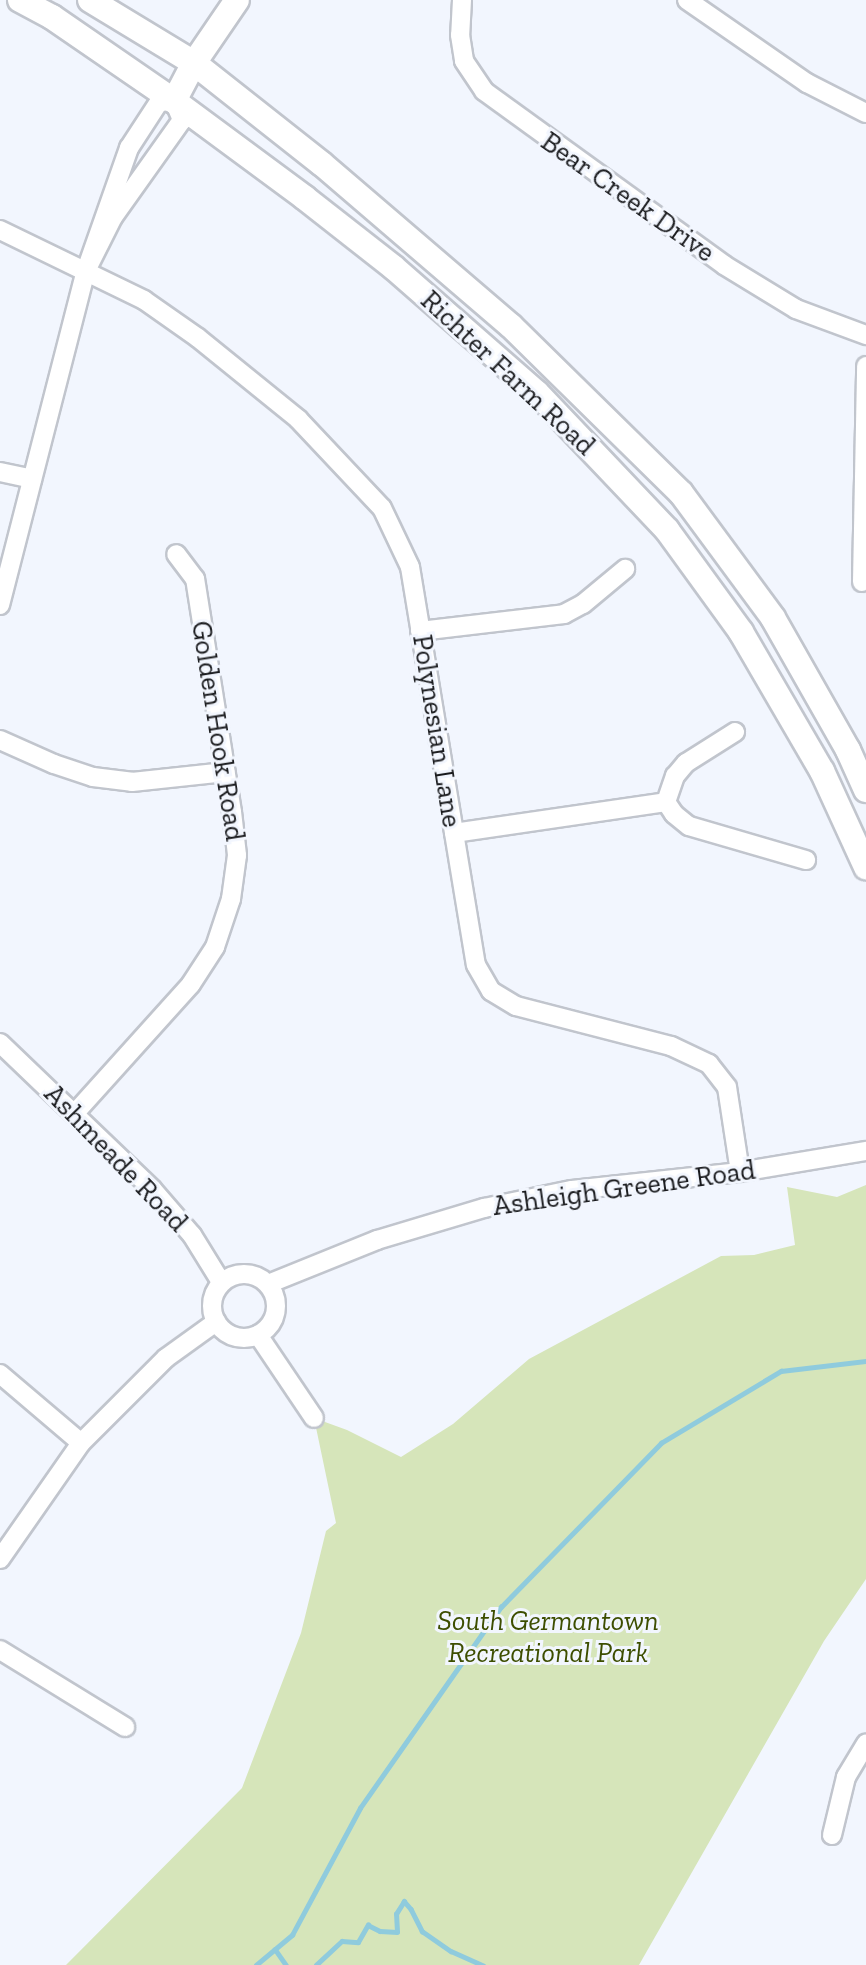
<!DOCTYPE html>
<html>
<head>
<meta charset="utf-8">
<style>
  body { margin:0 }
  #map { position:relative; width:866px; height:1965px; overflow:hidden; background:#f2f6fe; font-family:"Zilla Slab",serif }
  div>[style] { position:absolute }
  .green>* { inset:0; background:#d6e5ba }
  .stream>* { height:4.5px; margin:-2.25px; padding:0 2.25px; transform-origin:2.25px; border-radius:2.25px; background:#8fcbdd }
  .roads { filter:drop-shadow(2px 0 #c1c5cd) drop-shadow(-2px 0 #c1c5cd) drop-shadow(0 2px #c1c5cd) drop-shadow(0 -2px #c1c5cd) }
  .street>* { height:18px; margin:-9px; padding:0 9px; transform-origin:9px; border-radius:9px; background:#fff }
  .street>.ring { margin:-9px; padding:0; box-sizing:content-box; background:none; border:18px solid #fff; border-radius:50% }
  .secondary>* { height:24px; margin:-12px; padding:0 12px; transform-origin:12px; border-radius:12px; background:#fff }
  span { translate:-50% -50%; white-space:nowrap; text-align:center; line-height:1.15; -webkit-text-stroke:6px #f2f6fe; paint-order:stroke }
  .street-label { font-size:28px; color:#18191c }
  .park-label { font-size:28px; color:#3d4e00; font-style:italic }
</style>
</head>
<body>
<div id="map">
  <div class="green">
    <i style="clip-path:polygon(866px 1185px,866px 1579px,824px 1641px,639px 1965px,66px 1965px,242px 1788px,301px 1633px,326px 1531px,336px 1523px,314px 1418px,347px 1430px,401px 1457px,453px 1424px,529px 1359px,721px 1256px,754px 1255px,795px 1245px,787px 1187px,837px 1197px)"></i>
  </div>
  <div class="stream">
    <i style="left:275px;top:1949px;width:19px;rotate:55deg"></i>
    <i style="left:256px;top:1965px;width:47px;rotate:-39.8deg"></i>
    <i style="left:292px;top:1935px;width:144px;rotate:-61.8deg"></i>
    <i style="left:360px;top:1808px;width:246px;rotate:-55deg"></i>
    <i style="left:501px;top:1607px;width:229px;rotate:-45.7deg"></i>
    <i style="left:661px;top:1443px;width:140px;rotate:-31deg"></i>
    <i style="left:781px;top:1371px;width:86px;rotate:-6.7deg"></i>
    <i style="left:316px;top:1965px;width:35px;rotate:-43deg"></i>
    <i style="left:342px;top:1941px;width:16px;rotate:4deg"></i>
    <i style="left:358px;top:1942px;width:20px;rotate:-60deg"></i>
    <i style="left:368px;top:1925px;width:13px;rotate:27deg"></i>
    <i style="left:380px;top:1931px;width:17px;rotate:3deg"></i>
    <i style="left:397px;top:1932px;width:18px;rotate:-93deg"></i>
    <i style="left:396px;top:1914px;width:15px;rotate:-58deg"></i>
    <i style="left:404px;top:1901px;width:11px;rotate:49deg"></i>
    <i style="left:411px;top:1909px;width:25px;rotate:63deg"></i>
    <i style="left:422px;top:1931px;width:35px;rotate:35deg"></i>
    <i style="left:451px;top:1951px;width:35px;rotate:24deg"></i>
  </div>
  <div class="roads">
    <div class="street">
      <i style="left:462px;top:0;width:35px;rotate:93deg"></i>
      <i style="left:460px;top:35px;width:26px;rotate:81deg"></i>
      <i style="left:464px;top:61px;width:36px;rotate:56deg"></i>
      <i style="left:484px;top:91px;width:296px;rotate:35.9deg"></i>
      <i style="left:724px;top:265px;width:84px;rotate:31.4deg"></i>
      <i style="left:796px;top:309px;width:75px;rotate:20.4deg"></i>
      <i style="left:687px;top:0;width:146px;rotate:34.7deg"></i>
      <i style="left:807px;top:83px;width:66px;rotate:27deg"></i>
      <i style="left:0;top:230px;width:160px;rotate:25.9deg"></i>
      <i style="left:144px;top:300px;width:66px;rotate:35.1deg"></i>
      <i style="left:198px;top:338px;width:129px;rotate:39deg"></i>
      <i style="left:298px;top:419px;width:122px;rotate:46.7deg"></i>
      <i style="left:382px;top:508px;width:65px;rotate:64.6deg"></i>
      <i style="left:410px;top:567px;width:403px;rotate:80.6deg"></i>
      <i style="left:476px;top:965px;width:30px;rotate:60deg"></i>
      <i style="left:491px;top:991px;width:29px;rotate:31deg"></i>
      <i style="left:516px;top:1006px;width:160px;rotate:14.5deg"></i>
      <i style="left:671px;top:1046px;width:42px;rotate:25.3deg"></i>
      <i style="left:709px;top:1064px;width:29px;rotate:52deg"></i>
      <i style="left:727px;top:1087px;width:86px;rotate:81.3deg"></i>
      <i style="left:0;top:472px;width:33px;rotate:12deg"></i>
      <i style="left:862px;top:582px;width:216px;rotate:-88.9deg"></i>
      <i style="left:0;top:605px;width:343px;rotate:-75.6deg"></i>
      <i style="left:85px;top:273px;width:133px;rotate:-70.6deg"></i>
      <i style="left:129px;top:148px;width:55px;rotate:-56.9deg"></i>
      <i style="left:159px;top:102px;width:15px;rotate:-4deg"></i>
      <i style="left:174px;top:101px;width:21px;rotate:67deg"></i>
      <i style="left:182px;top:120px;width:119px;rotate:125.4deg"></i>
      <i style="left:113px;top:217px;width:63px;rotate:116.6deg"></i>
      <i style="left:420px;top:631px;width:145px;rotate:-6.7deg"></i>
      <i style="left:564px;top:614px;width:21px;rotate:-28deg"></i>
      <i style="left:583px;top:604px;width:55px;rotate:-39.8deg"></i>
      <i style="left:0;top:740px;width:59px;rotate:24deg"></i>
      <i style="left:54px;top:764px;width:41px;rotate:18.4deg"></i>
      <i style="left:93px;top:777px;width:39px;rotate:7deg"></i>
      <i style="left:132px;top:782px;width:94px;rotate:-6.1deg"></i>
      <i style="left:666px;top:802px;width:28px;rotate:-71deg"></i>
      <i style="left:675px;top:776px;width:17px;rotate:-50deg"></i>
      <i style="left:686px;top:763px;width:58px;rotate:-32.3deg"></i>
      <i style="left:454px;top:833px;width:214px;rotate:-8.3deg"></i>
      <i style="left:666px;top:802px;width:14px;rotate:56deg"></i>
      <i style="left:674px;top:814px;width:19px;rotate:39deg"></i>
      <i style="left:689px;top:826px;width:122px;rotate:16.2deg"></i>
      <i style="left:0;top:1043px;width:211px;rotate:43.8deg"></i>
      <i style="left:152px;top:1189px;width:61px;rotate:49deg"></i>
      <i style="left:192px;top:1235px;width:55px;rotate:58.3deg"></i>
      <i style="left:75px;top:1113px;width:173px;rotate:-48deg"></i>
      <i style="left:191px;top:984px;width:44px;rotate:-57deg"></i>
      <i style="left:215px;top:947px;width:51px;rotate:-71.6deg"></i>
      <i style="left:231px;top:899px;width:44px;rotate:-82.2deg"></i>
      <i style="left:237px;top:855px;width:43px;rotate:-96.6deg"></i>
      <i style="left:232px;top:812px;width:236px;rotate:-99deg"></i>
      <i style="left:195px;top:579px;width:31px;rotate:-127deg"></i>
      <i class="ring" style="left:212px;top:1274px;width:46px;height:46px"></i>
      <i style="left:268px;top:1284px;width:118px;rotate:-22deg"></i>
      <i style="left:377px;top:1240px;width:112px;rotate:-16.7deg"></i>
      <i style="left:484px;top:1208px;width:90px;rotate:-11.6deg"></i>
      <i style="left:572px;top:1190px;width:169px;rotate:-6.1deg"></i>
      <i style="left:740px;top:1172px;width:128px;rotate:-9.5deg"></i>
      <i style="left:258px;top:1335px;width:100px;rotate:56deg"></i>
      <i style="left:0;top:1374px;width:106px;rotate:40.4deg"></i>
      <i style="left:0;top:1559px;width:141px;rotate:-55.1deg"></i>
      <i style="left:81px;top:1443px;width:120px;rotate:-45deg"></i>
      <i style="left:166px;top:1358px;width:62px;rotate:-35.8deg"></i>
      <i style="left:0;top:1650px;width:147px;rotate:31.6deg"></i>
      <i style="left:832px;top:1835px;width:60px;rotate:-76.4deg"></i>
      <i style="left:846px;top:1777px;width:39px;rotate:-59deg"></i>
    </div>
    <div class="secondary">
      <i style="left:20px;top:0;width:36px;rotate:28deg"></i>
      <i style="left:52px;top:17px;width:148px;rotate:34.5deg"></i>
      <i style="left:174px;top:101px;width:163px;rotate:36.5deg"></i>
      <i style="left:305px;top:198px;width:112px;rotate:38.1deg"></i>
      <i style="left:393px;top:267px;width:191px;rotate:41.2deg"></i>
      <i style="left:537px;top:393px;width:189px;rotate:46.5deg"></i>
      <i style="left:667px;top:530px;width:126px;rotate:54deg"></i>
      <i style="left:741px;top:632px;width:161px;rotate:59.8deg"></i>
      <i style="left:822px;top:771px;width:106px;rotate:65.4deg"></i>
      <i style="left:90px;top:0;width:122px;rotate:31.2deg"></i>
      <i style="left:194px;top:63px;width:163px;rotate:38.3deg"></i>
      <i style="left:322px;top:164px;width:249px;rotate:40.6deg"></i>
      <i style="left:511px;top:326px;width:238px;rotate:44.5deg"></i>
      <i style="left:681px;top:493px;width:155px;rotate:53.6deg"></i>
      <i style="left:773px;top:618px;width:152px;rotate:60.4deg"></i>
      <i style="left:848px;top:750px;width:44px;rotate:65.8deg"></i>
      <i style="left:174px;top:101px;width:43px;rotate:-62.2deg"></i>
      <i style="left:194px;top:63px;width:76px;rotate:-55.7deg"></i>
    </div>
  </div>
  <div class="street-label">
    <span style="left:628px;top:197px;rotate:35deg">Bear Creek Drive</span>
    <span style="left:508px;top:373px;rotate:43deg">Richter Farm Road</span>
    <span style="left:218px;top:731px;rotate:81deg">Golden Hook Road</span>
    <span style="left:437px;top:731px;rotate:81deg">Polynesian Lane</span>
    <span style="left:116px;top:1158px;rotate:46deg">Ashmeade Road</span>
    <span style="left:624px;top:1188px;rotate:-8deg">Ashleigh Greene Road</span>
  </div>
  <div class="park-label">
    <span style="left:548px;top:1637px">South Germantown<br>Recreational Park</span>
  </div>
</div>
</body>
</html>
